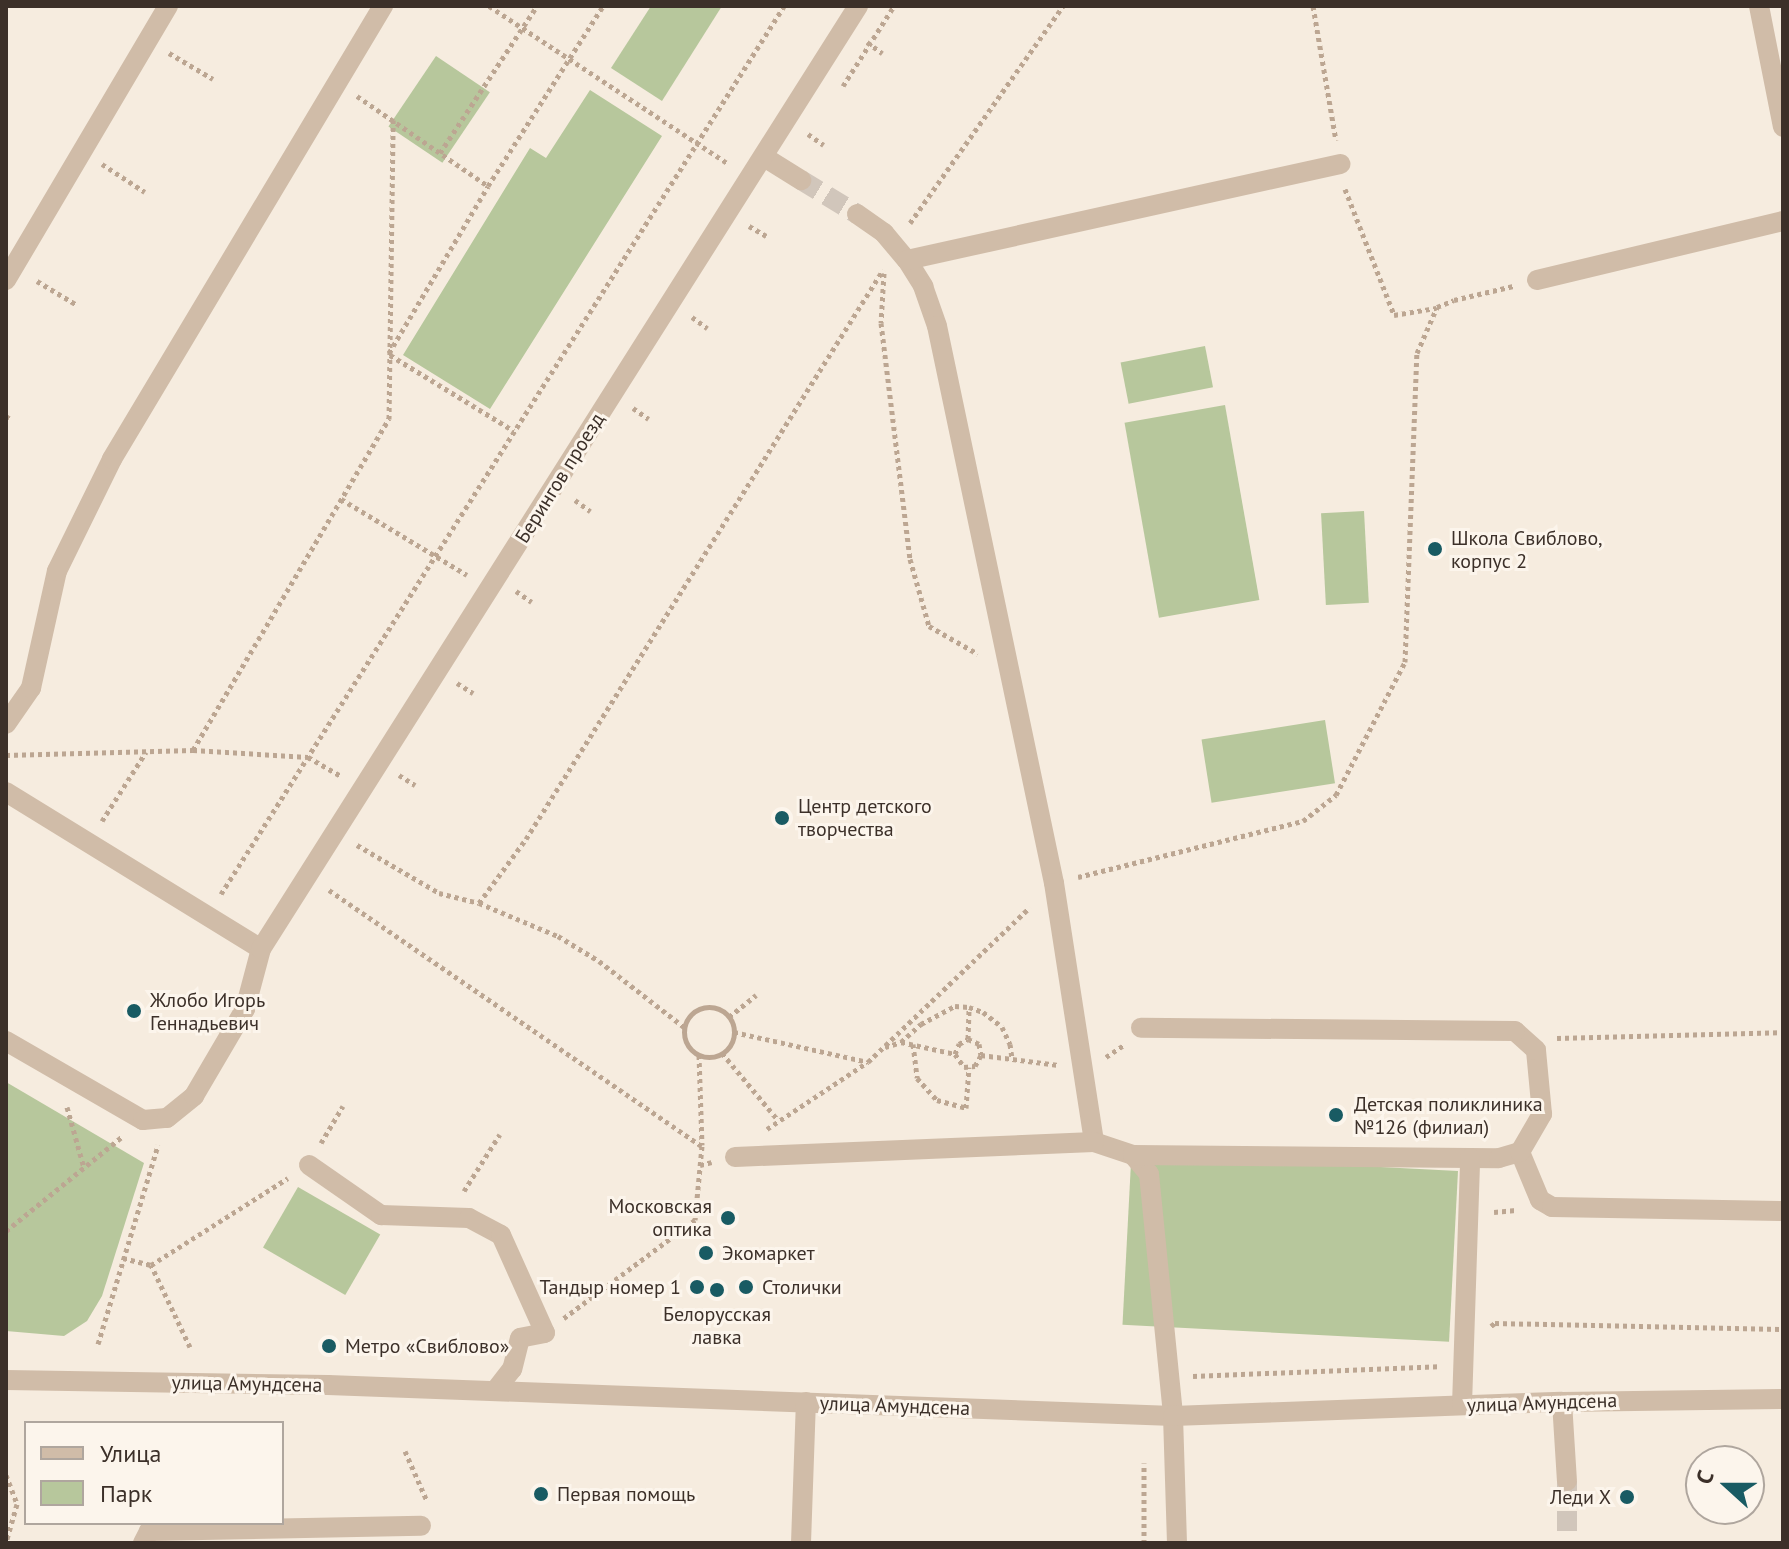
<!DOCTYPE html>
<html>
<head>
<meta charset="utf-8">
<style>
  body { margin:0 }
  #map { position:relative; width:1789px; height:1549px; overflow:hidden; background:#f6ecdf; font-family:"PT Sans",sans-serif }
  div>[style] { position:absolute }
  .green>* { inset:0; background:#b7c79c; transform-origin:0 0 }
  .minor-tunnel>* { height:20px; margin-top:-10px; transform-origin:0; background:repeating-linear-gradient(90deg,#d1c6bb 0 20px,transparent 0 30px) }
  .path>* { height:5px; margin-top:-2.5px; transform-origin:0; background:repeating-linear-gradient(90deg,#bca692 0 4px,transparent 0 8px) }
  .path>.ring { margin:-2.5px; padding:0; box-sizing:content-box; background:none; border:5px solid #bca692; border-radius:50% }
  .minor>* { height:20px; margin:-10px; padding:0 10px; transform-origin:10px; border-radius:10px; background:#d0bca8 }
  .dots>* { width:22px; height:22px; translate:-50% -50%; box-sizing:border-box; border:4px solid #fcf5ec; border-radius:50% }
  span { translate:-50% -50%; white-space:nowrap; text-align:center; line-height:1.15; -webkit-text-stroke:6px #fcf5ec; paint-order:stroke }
  .street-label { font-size:20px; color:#3c3029 }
  .poi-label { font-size:20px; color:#3c3029 }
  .left { translate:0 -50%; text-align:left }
  .right { translate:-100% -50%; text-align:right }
  .frame { position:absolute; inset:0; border:8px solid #3c3029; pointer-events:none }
  .legend { position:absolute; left:24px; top:1421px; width:260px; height:104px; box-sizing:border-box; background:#fcf5ec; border:2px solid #afa69e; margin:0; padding:10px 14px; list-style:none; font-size:24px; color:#3c3029 }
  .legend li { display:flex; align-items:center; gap:16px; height:40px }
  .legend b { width:40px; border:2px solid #afa69e }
  .north { position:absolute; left:1685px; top:1445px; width:80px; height:80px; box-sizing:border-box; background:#fcf5ec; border:2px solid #afa69e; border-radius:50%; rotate:291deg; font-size:22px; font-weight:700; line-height:32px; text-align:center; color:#3c3029 }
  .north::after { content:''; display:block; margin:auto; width:28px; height:36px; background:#195b63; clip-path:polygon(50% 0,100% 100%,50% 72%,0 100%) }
</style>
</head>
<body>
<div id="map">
  <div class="green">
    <i style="clip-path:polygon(651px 6px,722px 6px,662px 101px,611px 68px)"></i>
    <i style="left:436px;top:56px;width:65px;height:85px;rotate:34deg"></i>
    <i style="clip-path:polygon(590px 90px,662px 136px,490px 409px,403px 355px,530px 148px,546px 158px)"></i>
    <i style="left:1205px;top:346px;width:42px;height:86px;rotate:79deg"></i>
    <i style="left:1225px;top:405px;width:198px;height:102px;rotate:80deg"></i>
    <i style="left:1364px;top:511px;width:92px;height:43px;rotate:87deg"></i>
    <i style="left:1325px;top:720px;width:64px;height:125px;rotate:81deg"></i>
    <i style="clip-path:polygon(6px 1082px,144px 1163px,102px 1296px,87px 1321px,64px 1336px,6px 1331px)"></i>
    <i style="left:1458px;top:1171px;width:171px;height:327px;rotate:93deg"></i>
    <i style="left:298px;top:1187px;width:95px;height:70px;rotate:30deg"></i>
  </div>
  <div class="minor-tunnel">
    <i style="left:801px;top:180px;width:66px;rotate:31.3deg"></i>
    <i style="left:1567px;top:1481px;width:62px;rotate:90deg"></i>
  </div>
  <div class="path">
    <i style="left:489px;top:6px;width:287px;rotate:33.4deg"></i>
    <i style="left:1313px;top:6px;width:136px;rotate:80.3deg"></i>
    <i style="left:867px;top:42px;width:19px;rotate:36deg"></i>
    <i style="left:169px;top:53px;width:51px;rotate:30.6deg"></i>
    <i style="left:843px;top:86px;width:95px;rotate:-57.5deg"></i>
    <i style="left:357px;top:96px;width:159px;rotate:34.5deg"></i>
    <i style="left:808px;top:134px;width:19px;rotate:35deg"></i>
    <i style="left:440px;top:153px;width:176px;rotate:-56.6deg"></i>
    <i style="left:102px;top:164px;width:51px;rotate:33.1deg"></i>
    <i style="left:1345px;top:189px;width:135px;rotate:68.7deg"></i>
    <i style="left:1394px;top:315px;width:43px;rotate:-9.5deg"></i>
    <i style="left:910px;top:223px;width:266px;rotate:-54.8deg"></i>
    <i style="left:749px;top:226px;width:20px;rotate:30deg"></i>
    <i style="left:884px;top:273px;width:50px;rotate:93.4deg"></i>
    <i style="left:881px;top:323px;width:238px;rotate:83deg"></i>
    <i style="left:910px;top:559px;width:70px;rotate:74.2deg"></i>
    <i style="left:929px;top:626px;width:56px;rotate:29.7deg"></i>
    <i style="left:37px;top:281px;width:47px;rotate:31deg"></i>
    <i style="left:692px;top:317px;width:19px;rotate:36deg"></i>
    <i style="left:389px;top:353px;width:194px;rotate:-59.3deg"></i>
    <i style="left:488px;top:186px;width:214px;rotate:-57.4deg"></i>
    <i style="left:390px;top:355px;width:145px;rotate:31.5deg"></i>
    <i style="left:633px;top:408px;width:19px;rotate:35deg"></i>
    <i style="left:6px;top:416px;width:4px;rotate:34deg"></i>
    <i style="left:341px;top:499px;width:147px;rotate:31.1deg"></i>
    <i style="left:575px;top:500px;width:19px;rotate:36deg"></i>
    <i style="left:516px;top:591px;width:19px;rotate:35deg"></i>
    <i style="left:457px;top:683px;width:19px;rotate:32deg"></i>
    <i style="left:193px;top:750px;width:115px;rotate:3.5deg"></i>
    <i style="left:308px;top:757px;width:39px;rotate:30deg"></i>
    <i style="left:6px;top:755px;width:187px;rotate:-1.5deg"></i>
    <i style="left:193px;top:750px;width:385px;rotate:-59.4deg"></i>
    <i style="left:389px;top:419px;width:299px;rotate:-89.2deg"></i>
    <i style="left:399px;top:775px;width:19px;rotate:32deg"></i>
    <i style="left:102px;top:821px;width:82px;rotate:-57.5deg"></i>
    <i style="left:357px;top:845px;width:95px;rotate:30.3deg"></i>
    <i style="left:439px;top:893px;width:41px;rotate:14deg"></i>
    <i style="left:479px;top:903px;width:86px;rotate:22.7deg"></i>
    <i style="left:558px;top:936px;width:48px;rotate:31.4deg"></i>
    <i style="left:599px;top:961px;width:108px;rotate:37.8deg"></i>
    <i style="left:1078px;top:877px;width:232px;rotate:-14deg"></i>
    <i style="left:1303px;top:821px;width:42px;rotate:-38.2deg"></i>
    <i style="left:1336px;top:795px;width:150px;rotate:-62.6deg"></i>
    <i style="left:1405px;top:662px;width:309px;rotate:-87.8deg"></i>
    <i style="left:1417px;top:353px;width:50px;rotate:-66.5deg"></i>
    <i style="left:1437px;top:307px;width:18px;rotate:-22deg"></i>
    <i style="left:1454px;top:300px;width:61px;rotate:-13.3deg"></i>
    <i style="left:329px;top:890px;width:452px;rotate:34.5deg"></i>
    <i style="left:702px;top:1146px;width:74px;rotate:95.4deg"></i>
    <i style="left:695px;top:1220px;width:164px;rotate:143.2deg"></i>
    <i style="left:221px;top:894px;width:1051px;rotate:-57.62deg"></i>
    <i style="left:479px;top:903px;width:79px;rotate:-53.7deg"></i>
    <i style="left:526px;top:839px;width:672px;rotate:-57.9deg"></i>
    <i class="ring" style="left:684px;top:1007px;width:45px;height:45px"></i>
    <i style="left:729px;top:1017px;width:35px;rotate:-39deg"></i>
    <i style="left:734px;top:1032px;width:137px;rotate:12.6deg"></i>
    <i style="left:1557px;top:1038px;width:226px;rotate:-1.5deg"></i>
    <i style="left:968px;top:1039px;width:32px;rotate:-88deg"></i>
    <i style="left:901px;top:1042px;width:27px;rotate:-42deg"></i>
    <i style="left:921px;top:1024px;width:38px;rotate:-28deg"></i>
    <i style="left:955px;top:1006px;width:14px;rotate:4deg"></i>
    <i style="left:969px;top:1007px;width:15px;rotate:20deg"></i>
    <i style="left:983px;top:1012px;width:24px;rotate:38deg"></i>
    <i style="left:1002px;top:1027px;width:19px;rotate:65deg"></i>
    <i style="left:1010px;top:1044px;width:15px;rotate:82deg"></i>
    <i style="left:913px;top:1044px;width:34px;rotate:83deg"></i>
    <i style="left:917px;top:1078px;width:30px;rotate:48deg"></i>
    <i style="left:937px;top:1100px;width:30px;rotate:15deg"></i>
    <i style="left:966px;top:1108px;width:41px;rotate:-85.8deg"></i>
    <i style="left:885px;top:1047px;width:17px;rotate:-17deg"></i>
    <i style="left:901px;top:1042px;width:55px;rotate:12.5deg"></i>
    <i style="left:955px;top:1054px;width:11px;rotate:-68deg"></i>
    <i style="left:959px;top:1044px;width:10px;rotate:-29deg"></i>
    <i style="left:968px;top:1039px;width:12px;rotate:24deg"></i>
    <i style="left:979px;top:1044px;width:11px;rotate:80deg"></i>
    <i style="left:981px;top:1055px;width:78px;rotate:7.4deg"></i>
    <i style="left:722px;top:1053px;width:87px;rotate:50.1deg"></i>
    <i style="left:955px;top:1054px;width:16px;rotate:55deg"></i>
    <i style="left:964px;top:1067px;width:11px;rotate:-5deg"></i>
    <i style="left:975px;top:1066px;width:13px;rotate:-61deg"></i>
    <i style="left:699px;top:1055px;width:90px;rotate:88.1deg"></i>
    <i style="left:1106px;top:1057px;width:22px;rotate:-34deg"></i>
    <i style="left:67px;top:1107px;width:63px;rotate:74.4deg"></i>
    <i style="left:767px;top:1129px;width:121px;rotate:-33.6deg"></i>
    <i style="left:868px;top:1062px;width:224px;rotate:-43.7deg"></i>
    <i style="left:321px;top:1143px;width:43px;rotate:-59.3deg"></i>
    <i style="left:700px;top:1165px;width:12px;rotate:-14deg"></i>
    <i style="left:464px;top:1191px;width:67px;rotate:-57.7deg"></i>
    <i style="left:1494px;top:1212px;width:22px;rotate:-5deg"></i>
    <i style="left:6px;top:1231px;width:151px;rotate:-39.1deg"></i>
    <i style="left:123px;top:1258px;width:29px;rotate:14deg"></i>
    <i style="left:1491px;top:1326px;width:5px;rotate:-37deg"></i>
    <i style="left:1495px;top:1323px;width:288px;rotate:1.2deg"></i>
    <i style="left:98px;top:1344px;width:208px;rotate:-73.2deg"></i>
    <i style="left:190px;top:1347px;width:91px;rotate:-115.4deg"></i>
    <i style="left:151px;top:1265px;width:162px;rotate:-32.4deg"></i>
    <i style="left:1193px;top:1376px;width:246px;rotate:-2.3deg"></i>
    <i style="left:405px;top:1451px;width:55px;rotate:66.3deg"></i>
    <i style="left:6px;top:1475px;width:31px;rotate:69deg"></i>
    <i style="left:17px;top:1504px;width:40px;rotate:106deg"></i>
    <i style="left:1144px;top:1543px;width:80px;rotate:-90deg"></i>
  </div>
  <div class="minor">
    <i style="left:1759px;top:6px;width:123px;rotate:78.8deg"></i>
    <i style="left:764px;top:157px;width:44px;rotate:31.9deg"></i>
    <i style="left:857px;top:214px;width:33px;rotate:35deg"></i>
    <i style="left:884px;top:233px;width:35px;rotate:50deg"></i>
    <i style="left:907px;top:260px;width:31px;rotate:58deg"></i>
    <i style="left:923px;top:286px;width:42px;rotate:70.7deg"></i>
    <i style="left:937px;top:326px;width:569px;rotate:78.14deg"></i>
    <i style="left:1054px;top:883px;width:262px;rotate:81.2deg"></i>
    <i style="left:1094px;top:1142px;width:41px;rotate:18.4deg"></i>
    <i style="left:1133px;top:1155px;width:25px;rotate:50deg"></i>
    <i style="left:1149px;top:1174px;width:243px;rotate:84.3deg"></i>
    <i style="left:1173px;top:1416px;width:127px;rotate:88.2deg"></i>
    <i style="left:907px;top:260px;width:444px;rotate:-12.5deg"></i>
    <i style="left:6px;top:280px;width:318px;rotate:-59.4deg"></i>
    <i style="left:1537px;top:280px;width:253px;rotate:-13.5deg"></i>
    <i style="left:6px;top:724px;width:44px;rotate:-55.2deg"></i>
    <i style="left:31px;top:688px;width:120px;rotate:-77.5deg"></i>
    <i style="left:57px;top:571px;width:125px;rotate:-63.8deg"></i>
    <i style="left:112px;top:459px;width:528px;rotate:-59.11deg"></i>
    <i style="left:6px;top:792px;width:299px;rotate:31.6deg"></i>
    <i style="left:6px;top:1041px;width:158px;rotate:30deg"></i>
    <i style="left:143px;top:1120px;width:24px;rotate:-5deg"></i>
    <i style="left:167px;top:1118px;width:35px;rotate:-39deg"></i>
    <i style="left:194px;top:1096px;width:101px;rotate:-59.6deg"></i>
    <i style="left:245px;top:1009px;width:62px;rotate:-75.1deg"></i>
    <i style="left:261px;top:949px;width:1116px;rotate:-57.66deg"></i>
    <i style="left:1520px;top:1152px;width:52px;rotate:67.4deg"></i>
    <i style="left:1540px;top:1200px;width:14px;rotate:30deg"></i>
    <i style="left:1552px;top:1207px;width:231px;rotate:1deg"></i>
    <i style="left:1133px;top:1155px;width:366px;rotate:0.5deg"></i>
    <i style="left:1499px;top:1158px;width:22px;rotate:-16deg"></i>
    <i style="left:1520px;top:1152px;width:44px;rotate:-59.9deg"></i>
    <i style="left:1542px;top:1114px;width:64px;rotate:-95.4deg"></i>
    <i style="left:1536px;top:1050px;width:28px;rotate:-138deg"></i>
    <i style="left:1515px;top:1031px;width:374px;rotate:-179.5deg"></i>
    <i style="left:735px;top:1157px;width:359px;rotate:-2.4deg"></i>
    <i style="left:309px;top:1165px;width:88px;rotate:34.8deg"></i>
    <i style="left:381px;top:1215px;width:88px;rotate:2deg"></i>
    <i style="left:469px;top:1218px;width:36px;rotate:28deg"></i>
    <i style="left:501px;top:1235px;width:107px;rotate:65.8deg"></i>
    <i style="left:545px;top:1333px;width:25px;rotate:169deg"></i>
    <i style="left:520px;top:1338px;width:32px;rotate:104deg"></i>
    <i style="left:512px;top:1369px;width:28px;rotate:128deg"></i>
    <i style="left:6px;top:1380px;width:322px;rotate:0.9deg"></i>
    <i style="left:328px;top:1385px;width:846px;rotate:2.1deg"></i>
    <i style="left:1173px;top:1416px;width:389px;rotate:-2.1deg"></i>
    <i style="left:1562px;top:1402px;width:221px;rotate:-0.8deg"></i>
    <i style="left:1562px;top:1402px;width:79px;rotate:86.4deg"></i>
    <i style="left:1462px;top:1405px;width:247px;rotate:-88.1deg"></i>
    <i style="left:143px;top:1543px;width:13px;rotate:-63deg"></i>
    <i style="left:149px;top:1531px;width:272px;rotate:-1.1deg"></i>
    <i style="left:801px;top:1543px;width:141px;rotate:-88deg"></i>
  </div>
  <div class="dots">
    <i style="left:1435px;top:549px;background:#195b63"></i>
    <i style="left:782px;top:818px;background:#195b63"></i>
    <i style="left:134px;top:1011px;background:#195b63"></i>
    <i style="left:1336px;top:1115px;background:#195b63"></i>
    <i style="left:728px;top:1218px;background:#195b63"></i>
    <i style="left:706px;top:1253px;background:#195b63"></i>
    <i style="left:697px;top:1287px;background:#195b63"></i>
    <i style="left:746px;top:1287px;background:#195b63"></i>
    <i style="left:717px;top:1290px;background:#195b63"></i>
    <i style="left:329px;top:1346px;background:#195b63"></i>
    <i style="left:541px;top:1494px;background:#195b63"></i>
    <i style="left:1627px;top:1497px;background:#195b63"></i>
  </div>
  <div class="street-label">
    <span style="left:560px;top:478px;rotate:-58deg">Берингов проезд</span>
    <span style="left:247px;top:1384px;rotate:1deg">улица Амундсена</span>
    <span style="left:1542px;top:1403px;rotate:-2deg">улица Амундсена</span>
    <span style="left:895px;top:1406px;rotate:2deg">улица Амундсена</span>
  </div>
  <div class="poi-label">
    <span class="left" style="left:1451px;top:550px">Школа Свиблово,<br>корпус 2</span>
    <span class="left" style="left:798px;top:818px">Центр детского<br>творчества</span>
    <span class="left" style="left:150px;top:1012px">Жлобо Игорь<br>Геннадьевич</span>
    <span class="left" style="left:1354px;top:1116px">Детская поликлиника<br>№126 (филиал)</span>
    <span class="right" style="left:712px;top:1218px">Московская<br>оптика</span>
    <span class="left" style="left:722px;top:1253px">Экомаркет</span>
    <span class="right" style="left:681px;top:1287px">Тандыр номер 1</span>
    <span class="left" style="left:762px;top:1287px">Столички</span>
    <span style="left:717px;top:1326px">Белорусская<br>лавка</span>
    <span class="left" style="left:345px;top:1346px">Метро «Свиблово»</span>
    <span class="left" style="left:557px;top:1494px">Первая помощь</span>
    <span class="right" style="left:1611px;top:1497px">Леди Х</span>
  </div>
  <div class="frame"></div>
  <ul class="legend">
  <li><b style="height:10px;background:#d0bca8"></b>Улица</li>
  <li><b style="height:22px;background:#b7c79c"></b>Парк</li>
  </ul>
  <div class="north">С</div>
</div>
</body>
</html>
